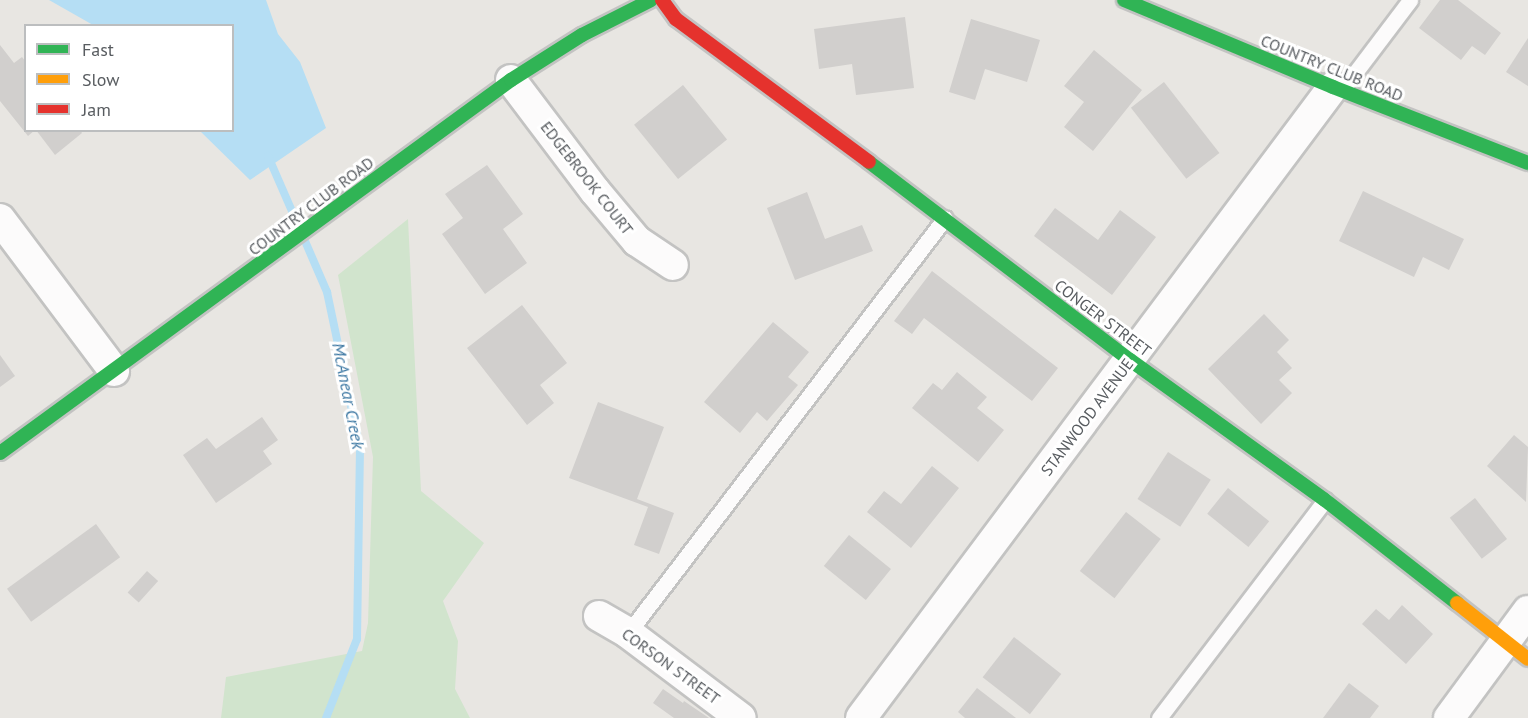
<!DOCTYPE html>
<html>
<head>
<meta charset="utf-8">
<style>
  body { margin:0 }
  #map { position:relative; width:1528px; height:718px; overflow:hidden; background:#e8e6e2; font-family:"PT Sans",sans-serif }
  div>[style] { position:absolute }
  .green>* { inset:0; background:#d1e4cd }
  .water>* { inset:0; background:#b5def4 }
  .stream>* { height:8px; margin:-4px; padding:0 4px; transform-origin:4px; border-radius:4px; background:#b5def4 }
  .building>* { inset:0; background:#d1cfcd; transform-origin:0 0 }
  .roads { filter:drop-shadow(2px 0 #c3c3c2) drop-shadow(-2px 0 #c3c3c2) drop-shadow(0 2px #c3c3c2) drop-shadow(0 -2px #c3c3c2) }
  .lane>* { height:15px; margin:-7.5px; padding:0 7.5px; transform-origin:7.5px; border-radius:7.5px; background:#fcfbfb }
  .street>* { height:30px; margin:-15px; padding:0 15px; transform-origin:15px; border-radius:15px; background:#fcfbfb }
  .fast>* { height:14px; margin:-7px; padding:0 7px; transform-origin:7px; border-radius:7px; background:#30b455 }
  .slow>* { height:14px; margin:-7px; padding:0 7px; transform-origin:7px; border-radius:7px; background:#ff9f0a }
  .jam>* { height:14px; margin:-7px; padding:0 7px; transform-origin:7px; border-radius:7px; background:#e5322d }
  span { translate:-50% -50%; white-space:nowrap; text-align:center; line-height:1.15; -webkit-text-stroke:6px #fff; paint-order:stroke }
  .street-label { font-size:16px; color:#585c60 }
  .water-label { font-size:18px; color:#3c77a2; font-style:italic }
  .legend { position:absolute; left:24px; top:24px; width:210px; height:108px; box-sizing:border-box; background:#fff; border:2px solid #bcbebf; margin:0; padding:8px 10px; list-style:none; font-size:18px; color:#585c60 }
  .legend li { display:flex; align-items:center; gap:12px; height:30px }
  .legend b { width:30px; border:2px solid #bcbebf }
</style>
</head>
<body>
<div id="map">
  <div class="green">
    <i style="clip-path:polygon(408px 219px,421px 491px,484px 543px,443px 601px,458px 641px,455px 689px,470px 718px,221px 718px,226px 677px,362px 651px,368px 623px,373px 457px,338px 275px)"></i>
  </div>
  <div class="water">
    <i style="clip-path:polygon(49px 0,266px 0,278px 34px,300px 62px,326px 128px,250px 180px,200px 131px,232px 130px,232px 26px,93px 25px)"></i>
  </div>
  <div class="stream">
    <i style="left:268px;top:156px;width:75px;rotate:66.5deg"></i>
    <i style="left:305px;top:241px;width:56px;rotate:66.7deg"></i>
    <i style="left:327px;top:292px;width:159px;rotate:78.1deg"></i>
    <i style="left:360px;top:448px;width:191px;rotate:90.9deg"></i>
    <i style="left:357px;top:639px;width:85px;rotate:111.4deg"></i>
  </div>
  <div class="building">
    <i style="clip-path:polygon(1440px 0,1458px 0,1501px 33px,1485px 55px,1472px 46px,1461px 60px,1419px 28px)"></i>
    <i style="clip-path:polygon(905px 17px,914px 88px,856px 95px,852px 64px,819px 69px,814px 29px)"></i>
    <i style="clip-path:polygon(971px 19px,1040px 40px,1027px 82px,985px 69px,975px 100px,949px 92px)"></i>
    <i style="clip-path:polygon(1528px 38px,1528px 86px,1506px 72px)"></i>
    <i style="clip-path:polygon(0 45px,14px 63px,22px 57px,26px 62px,26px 130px,35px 130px,28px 136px,0 101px)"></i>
    <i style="clip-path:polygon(1094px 50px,1142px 90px,1093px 151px,1064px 127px,1084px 102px,1064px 86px)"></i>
    <i style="left:1164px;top:82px;width:90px;height:42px;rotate:52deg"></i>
    <i style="left:683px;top:85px;width:70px;height:63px;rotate:51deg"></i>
    <i style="clip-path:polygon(36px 130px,80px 130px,82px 133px,55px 155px)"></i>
    <i style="clip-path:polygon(487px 165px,523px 214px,503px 229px,527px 263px,485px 294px,442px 234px,463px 218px,445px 194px)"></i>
    <i style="clip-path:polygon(1363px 191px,1464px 239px,1449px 270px,1423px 257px,1414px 277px,1339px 241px)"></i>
    <i style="clip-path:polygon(807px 192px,825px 239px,862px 225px,873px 251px,795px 280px,767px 208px)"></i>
    <i style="clip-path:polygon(1055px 208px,1098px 240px,1120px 210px,1156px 237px,1112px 295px,1034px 236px)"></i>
    <i style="clip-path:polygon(932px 271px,1058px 368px,1032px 401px,924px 318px,912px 334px,894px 321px)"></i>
    <i style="clip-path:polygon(522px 305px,567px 363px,540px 385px,554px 403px,527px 425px,467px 348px)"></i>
    <i style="clip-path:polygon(1264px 314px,1289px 340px,1277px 352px,1292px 368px,1279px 380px,1292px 393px,1261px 424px,1208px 369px)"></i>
    <i style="clip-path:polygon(773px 322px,809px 352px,788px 377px,798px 385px,767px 421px,757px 412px,740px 433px,704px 402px)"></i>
    <i style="clip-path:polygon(0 355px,15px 376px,0 387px)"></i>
    <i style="clip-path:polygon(957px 372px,987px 397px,977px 408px,1004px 430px,978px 462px,912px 408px,933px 383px,942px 390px)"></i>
    <i style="clip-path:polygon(598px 402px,664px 427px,637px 499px,674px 513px,659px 554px,634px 545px,648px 507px,569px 478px)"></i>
    <i style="clip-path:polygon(262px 417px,278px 440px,263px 451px,272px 464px,216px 503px,183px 455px,207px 438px,216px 449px)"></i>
    <i style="clip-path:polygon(1514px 435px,1528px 447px,1526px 502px,1487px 466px)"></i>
    <i style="left:1168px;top:452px;width:51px;height:56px;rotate:33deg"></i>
    <i style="clip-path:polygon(932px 466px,959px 488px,911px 548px,867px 512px,884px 491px,901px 504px)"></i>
    <i style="left:1228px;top:488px;width:53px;height:33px;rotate:39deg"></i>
    <i style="left:1475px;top:498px;width:52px;height:32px;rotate:52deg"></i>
    <i style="left:1126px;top:512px;width:44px;height:75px;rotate:38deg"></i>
    <i style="left:96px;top:524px;width:41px;height:110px;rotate:54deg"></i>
    <i style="left:849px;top:535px;width:54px;height:40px;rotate:39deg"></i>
    <i style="left:147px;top:571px;width:15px;height:29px;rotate:42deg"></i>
    <i style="clip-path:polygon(1402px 605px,1433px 634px,1406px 664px,1362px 624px,1376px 609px,1389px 620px)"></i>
    <i style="left:1014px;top:637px;width:60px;height:51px;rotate:38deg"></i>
    <i style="clip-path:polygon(1349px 683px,1379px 706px,1370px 718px,1323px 718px)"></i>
    <i style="clip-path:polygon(977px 688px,1016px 718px,965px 718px,958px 712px)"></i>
    <i style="clip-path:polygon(663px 689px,683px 703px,684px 701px,709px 718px,674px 718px,653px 703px)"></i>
  </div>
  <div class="roads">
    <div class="lane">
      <i style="left:1342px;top:90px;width:113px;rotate:-52.9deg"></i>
      <i style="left:628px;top:633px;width:522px;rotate:-52.63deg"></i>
      <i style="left:1159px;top:718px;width:274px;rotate:-52.7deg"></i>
    </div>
    <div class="street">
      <i style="left:511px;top:80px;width:139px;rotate:52.9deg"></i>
      <i style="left:595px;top:191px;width:65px;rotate:50deg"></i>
      <i style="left:637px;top:241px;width:43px;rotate:33.7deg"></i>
      <i style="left:0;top:219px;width:190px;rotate:53.1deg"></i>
      <i style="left:599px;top:616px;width:34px;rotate:30deg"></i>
      <i style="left:628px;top:633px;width:141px;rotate:37deg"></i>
      <i style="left:861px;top:718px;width:788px;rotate:-53.2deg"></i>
      <i style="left:1449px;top:718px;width:133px;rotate:-53.6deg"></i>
    </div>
    <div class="fast">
      <i style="left:1124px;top:0;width:226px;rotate:22.6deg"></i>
      <i style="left:1333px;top:87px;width:209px;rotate:21.3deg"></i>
      <i style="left:869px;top:162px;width:328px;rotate:37.2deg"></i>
      <i style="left:1130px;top:360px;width:240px;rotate:35.7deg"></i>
      <i style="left:1325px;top:500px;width:167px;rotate:38deg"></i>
      <i style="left:0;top:453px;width:633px;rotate:-36.13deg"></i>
      <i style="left:511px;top:80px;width:84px;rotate:-32.4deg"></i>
      <i style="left:582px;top:35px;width:77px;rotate:-26.9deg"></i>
    </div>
    <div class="slow">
      <i style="left:1457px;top:603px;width:90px;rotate:38.3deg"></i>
    </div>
    <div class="jam">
      <i style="left:662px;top:0;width:24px;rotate:54deg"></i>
      <i style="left:676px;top:19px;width:240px;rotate:36.5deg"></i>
    </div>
  </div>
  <div class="street-label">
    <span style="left:1332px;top:68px;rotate:22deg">COUNTRY CLUB ROAD</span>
    <span style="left:587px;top:178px;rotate:52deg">EDGEBROOK COURT</span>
    <span style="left:311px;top:206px;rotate:-37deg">COUNTRY CLUB ROAD</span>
    <span style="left:1103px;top:318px;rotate:37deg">CONGER STREET</span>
    <span style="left:1087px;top:417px;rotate:-53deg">STANWOOD AVENUE</span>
    <span style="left:671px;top:666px;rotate:36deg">CORSON STREET</span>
  </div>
  <div class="water-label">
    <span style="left:348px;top:396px;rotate:79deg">McAnear Creek</span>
  </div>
  <ul class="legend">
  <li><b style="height:8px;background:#30b455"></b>Fast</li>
  <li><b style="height:8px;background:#ff9f0a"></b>Slow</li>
  <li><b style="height:8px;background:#e5322d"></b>Jam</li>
  </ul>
</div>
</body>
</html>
